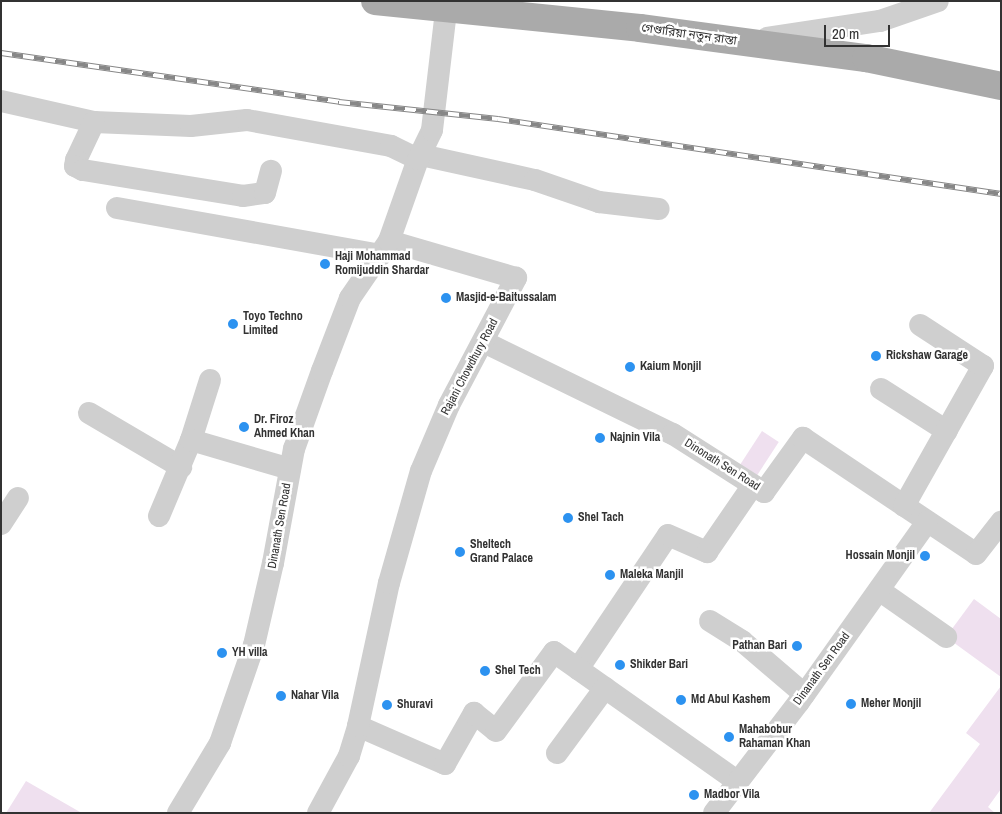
<!DOCTYPE html>
<html>
<head>
<meta charset="utf-8">
<style>
  body { margin:0 }
  #map { position:relative; width:1002px; height:814px; overflow:hidden; background:#fff; font-family:"Archivo Narrow","Noto Sans Bengali",sans-serif }
  div>[style] { position:absolute }
  .green>* { inset:0; background:#efe0ef; transform-origin:0 0 }
  .minor>* { height:22px; margin:-11px; padding:0 11px; transform-origin:11px; border-radius:11px; background:#cfcfcf }
  .primary>* { height:28px; margin:-14px; padding:0 14px; transform-origin:14px; border-radius:14px; background:#aaa }
  .rail>* { height:5.5px; margin-top:-2.75px; transform-origin:0; background:repeating-linear-gradient(90deg,#fff 0 11px,#878787 0 22px); box-sizing:border-box; border-block:1px solid #878787 }
  .dots>* { width:14px; height:14px; translate:-50% -50%; box-sizing:border-box; border:2px solid #fff; border-radius:50% }
  span { translate:-50% -50%; white-space:nowrap; text-align:center; line-height:1.15; -webkit-text-stroke:5px #fff; paint-order:stroke }
  .street-label { font-size:12px; color:#323232 }
  .poi-label { font-size:12px; color:#323232; font-weight:700 }
  .left { translate:0 -50%; text-align:left }
  .right { translate:-100% -50%; text-align:right }
  .frame { position:absolute; inset:0; border:2px solid #323232; pointer-events:none }
  .scale { position:absolute; left:824px; top:25px; width:66px; height:22px; box-sizing:border-box; border:2px solid #323232; border-top:0; padding-left:6px; font-size:15px; line-height:18px; white-space:nowrap; color:#323232; -webkit-text-stroke:4px #fff; paint-order:stroke }
</style>
</head>
<body>
<div id="map">
  <div class="green">
    <i style="left:762px;top:431px;width:20px;height:48px;rotate:33deg"></i>
    <i style="clip-path:polygon(974px 599px,1001px 619px,1001px 677px,946px 637px)"></i>
    <i style="clip-path:polygon(1001px 686px,1001px 789px,988px 807px,995px 813px,929px 813px,980px 744px,966px 733px)"></i>
    <i style="clip-path:polygon(26px 781px,80px 812px,6px 813px)"></i>
  </div>
  <div class="minor">
    <i style="left:767px;top:38px;width:114px;rotate:-8.6deg"></i>
    <i style="left:880px;top:21px;width:61px;rotate:-19deg"></i>
    <i style="left:1px;top:101px;width:95px;rotate:12.7deg"></i>
    <i style="left:94px;top:122px;width:97px;rotate:2.4deg"></i>
    <i style="left:191px;top:126px;width:56px;rotate:-6.1deg"></i>
    <i style="left:247px;top:120px;width:146px;rotate:10.2deg"></i>
    <i style="left:391px;top:146px;width:30px;rotate:26deg"></i>
    <i style="left:94px;top:122px;width:42px;rotate:115.3deg"></i>
    <i style="left:76px;top:160px;width:6px;rotate:99deg"></i>
    <i style="left:75px;top:166px;width:9px;rotate:27deg"></i>
    <i style="left:83px;top:170px;width:162px;rotate:9.2deg"></i>
    <i style="left:243px;top:196px;width:22px;rotate:-8deg"></i>
    <i style="left:265px;top:193px;width:23px;rotate:-75deg"></i>
    <i style="left:421px;top:155px;width:117px;rotate:12.4deg"></i>
    <i style="left:535px;top:180px;width:68px;rotate:19deg"></i>
    <i style="left:599px;top:202px;width:60px;rotate:6.7deg"></i>
    <i style="left:117px;top:208px;width:268px;rotate:10.1deg"></i>
    <i style="left:484px;top:342px;width:210px;rotate:26deg"></i>
    <i style="left:673px;top:434px;width:108px;rotate:32.5deg"></i>
    <i style="left:764px;top:492px;width:67px;rotate:-54.2deg"></i>
    <i style="left:803px;top:438px;width:208px;rotate:33.8deg"></i>
    <i style="left:976px;top:554px;width:41px;rotate:-52deg"></i>
    <i style="left:881px;top:389px;width:78px;rotate:32.5deg"></i>
    <i style="left:89px;top:413px;width:107px;rotate:30.4deg"></i>
    <i style="left:191px;top:440px;width:63px;rotate:-72.4deg"></i>
    <i style="left:904px;top:506px;width:161px;rotate:-60.6deg"></i>
    <i style="left:983px;top:366px;width:75px;rotate:-146.9deg"></i>
    <i style="left:159px;top:516px;width:82px;rotate:-67.2deg"></i>
    <i style="left:191px;top:440px;width:103px;rotate:16.3deg"></i>
    <i style="left:1px;top:524px;width:31px;rotate:-57deg"></i>
    <i style="left:879px;top:590px;width:82px;rotate:35deg"></i>
    <i style="left:710px;top:621px;width:38px;rotate:32deg"></i>
    <i style="left:742px;top:641px;width:82px;rotate:40.5deg"></i>
    <i style="left:578px;top:669px;width:161px;rotate:-56.1deg"></i>
    <i style="left:668px;top:535px;width:43px;rotate:23.6deg"></i>
    <i style="left:707px;top:552px;width:81px;rotate:-55.5deg"></i>
    <i style="left:358px;top:726px;width:95px;rotate:23.6deg"></i>
    <i style="left:445px;top:764px;width:59px;rotate:-60.4deg"></i>
    <i style="left:474px;top:713px;width:28px;rotate:39deg"></i>
    <i style="left:496px;top:731px;width:98px;rotate:-53.7deg"></i>
    <i style="left:554px;top:652px;width:225px;rotate:35.2deg"></i>
    <i style="left:557px;top:753px;width:81px;rotate:-53.6deg"></i>
    <i style="left:178px;top:813px;width:82px;rotate:-59deg"></i>
    <i style="left:220px;top:743px;width:104px;rotate:-70.9deg"></i>
    <i style="left:254px;top:645px;width:84px;rotate:-77deg"></i>
    <i style="left:273px;top:563px;width:116px;rotate:-79.6deg"></i>
    <i style="left:294px;top:449px;width:83px;rotate:-70.3deg"></i>
    <i style="left:322px;top:371px;width:78px;rotate:-69deg"></i>
    <i style="left:350px;top:298px;width:69px;rotate:-55.6deg"></i>
    <i style="left:318px;top:813px;width:65px;rotate:-61.5deg"></i>
    <i style="left:349px;top:756px;width:31px;rotate:-73deg"></i>
    <i style="left:358px;top:726px;width:146px;rotate:-77.8deg"></i>
    <i style="left:389px;top:583px;width:116px;rotate:-74.1deg"></i>
    <i style="left:421px;top:471px;width:72px;rotate:-67deg"></i>
    <i style="left:449px;top:405px;width:144px;rotate:-62.2deg"></i>
    <i style="left:516px;top:278px;width:132px;rotate:-163.8deg"></i>
    <i style="left:389px;top:241px;width:87px;rotate:-70.5deg"></i>
    <i style="left:418px;top:159px;width:32px;rotate:-64deg"></i>
    <i style="left:432px;top:130px;width:121px;rotate:-83.3deg"></i>
    <i style="left:714px;top:813px;width:140px;rotate:-52.6deg"></i>
    <i style="left:799px;top:702px;width:221px;rotate:-54.6deg"></i>
  </div>
  <div class="primary">
    <i style="left:375px;top:1px;width:266px;rotate:5.8deg"></i>
    <i style="left:640px;top:28px;width:228px;rotate:7.6deg"></i>
    <i style="left:866px;top:58px;width:138px;rotate:11.7deg"></i>
  </div>
  <div class="rail">
    <i style="left:1px;top:53px;width:342px;rotate:8.2deg"></i>
    <i style="left:339px;top:102px;width:160px;rotate:6.1deg"></i>
    <i style="left:498px;top:119px;width:509px;rotate:8.48deg"></i>
  </div>
  <div class="dots">
    <i style="left:325px;top:264px;background:#2c92f0"></i>
    <i style="left:446px;top:298px;background:#2c92f0"></i>
    <i style="left:233px;top:324px;background:#2c92f0"></i>
    <i style="left:876px;top:356px;background:#2c92f0"></i>
    <i style="left:630px;top:367px;background:#2c92f0"></i>
    <i style="left:244px;top:427px;background:#2c92f0"></i>
    <i style="left:600px;top:438px;background:#2c92f0"></i>
    <i style="left:568px;top:518px;background:#2c92f0"></i>
    <i style="left:460px;top:552px;background:#2c92f0"></i>
    <i style="left:925px;top:556px;background:#2c92f0"></i>
    <i style="left:610px;top:575px;background:#2c92f0"></i>
    <i style="left:797px;top:646px;background:#2c92f0"></i>
    <i style="left:222px;top:653px;background:#2c92f0"></i>
    <i style="left:620px;top:665px;background:#2c92f0"></i>
    <i style="left:485px;top:671px;background:#2c92f0"></i>
    <i style="left:281px;top:696px;background:#2c92f0"></i>
    <i style="left:681px;top:700px;background:#2c92f0"></i>
    <i style="left:851px;top:704px;background:#2c92f0"></i>
    <i style="left:387px;top:705px;background:#2c92f0"></i>
    <i style="left:729px;top:737px;background:#2c92f0"></i>
    <i style="left:694px;top:795px;background:#2c92f0"></i>
  </div>
  <div class="street-label">
    <span style="left:689px;top:35px;rotate:8deg">গেণ্ডারিয়া নতুন রাস্তা</span>
    <span style="left:470px;top:367px;rotate:-62deg">Rajani Chowdhury Road</span>
    <span style="left:722px;top:465px;rotate:32deg">Dinonath Sen Road</span>
    <span style="left:280px;top:526px;rotate:-80deg">Dinanath Sen Road</span>
    <span style="left:822px;top:669px;rotate:-54deg">Dinanath Sen Road</span>
  </div>
  <div class="poi-label">
    <span class="left" style="left:335px;top:264px">Haji Mohammad<br>Romijuddin Shardar</span>
    <span class="left" style="left:456px;top:298px">Masjid-e-Baitussalam</span>
    <span class="left" style="left:243px;top:324px">Toyo Techno<br>Limited</span>
    <span class="left" style="left:886px;top:356px">Rickshaw Garage</span>
    <span class="left" style="left:640px;top:367px">Kaium Monjil</span>
    <span class="left" style="left:254px;top:427px">Dr. Firoz<br>Ahmed Khan</span>
    <span class="left" style="left:610px;top:438px">Najnin Vila</span>
    <span class="left" style="left:578px;top:518px">Shel Tach</span>
    <span class="left" style="left:470px;top:552px">Sheltech<br>Grand Palace</span>
    <span class="right" style="left:915px;top:556px">Hossain Monjil</span>
    <span class="left" style="left:620px;top:575px">Maleka Manjil</span>
    <span class="right" style="left:787px;top:646px">Pathan Bari</span>
    <span class="left" style="left:232px;top:653px">YH villa</span>
    <span class="left" style="left:630px;top:665px">Shikder Bari</span>
    <span class="left" style="left:495px;top:671px">Shel Tech</span>
    <span class="left" style="left:291px;top:696px">Nahar Vila</span>
    <span class="left" style="left:691px;top:700px">Md Abul Kashem</span>
    <span class="left" style="left:861px;top:704px">Meher Monjil</span>
    <span class="left" style="left:397px;top:705px">Shuravi</span>
    <span class="left" style="left:739px;top:737px">Mahabobur<br>Rahaman Khan</span>
    <span class="left" style="left:704px;top:795px">Madbor Vila</span>
  </div>
  <div class="frame"></div>
  <div class="scale">20 m</div>
</div>
</body>
</html>
